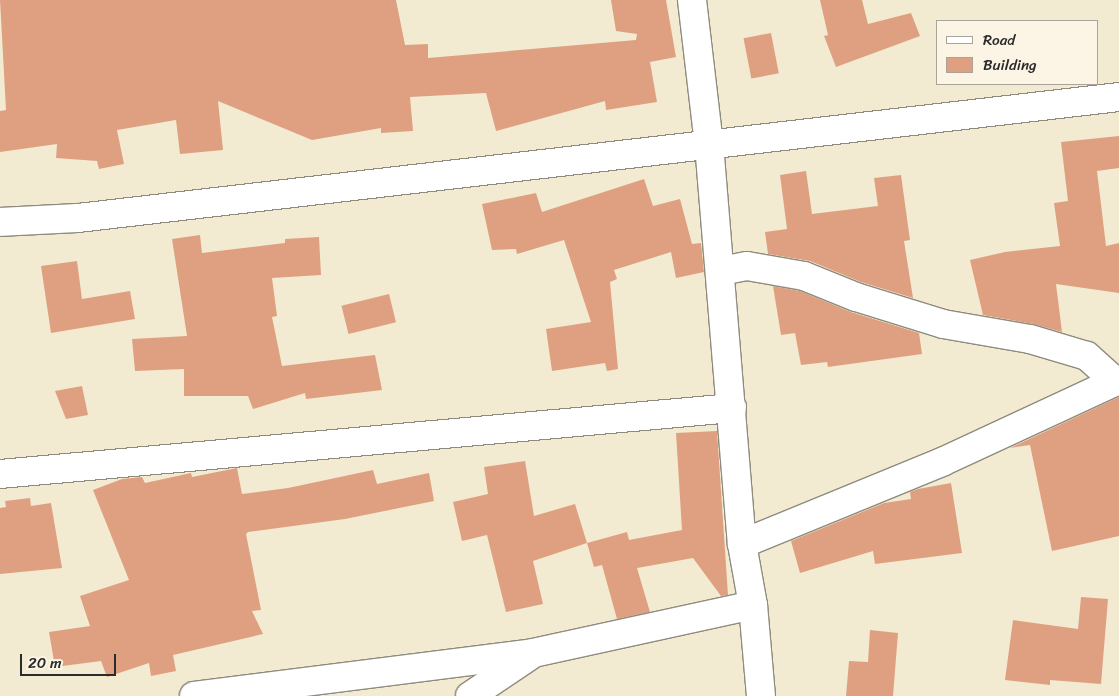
<!DOCTYPE html>
<html>
<head>
<meta charset="utf-8">
<style>
  body { margin:0 }
  #map { position:relative; width:1119px; height:696px; overflow:hidden; background:#f2ebd1; font-family:Sriracha,sans-serif }
  div>[style] { position:absolute }
  .building>* { inset:0; background:#dfa082; transform-origin:0 0 }
  .roads { filter:drop-shadow(1px 0 #8e8b7e) drop-shadow(-1px 0 #8e8b7e) drop-shadow(0 1px #8e8b7e) drop-shadow(0 -1px #8e8b7e) }
  .minor>* { height:28px; margin:-14px; padding:0 14px; transform-origin:14px; border-radius:14px; background:#fff }
  span { translate:-50% -50%; white-space:nowrap; text-align:center; line-height:1.15; -webkit-text-stroke:4px #fcf5e5; paint-order:stroke }
  .legend { position:absolute; left:936px; top:20px; width:162px; height:65px; box-sizing:border-box; background:#fcf5e5; border:1px solid #a8a49b; margin:0; padding:6px 9px; list-style:none; font-size:15px; color:#2b2b2b }
  .legend li { display:flex; align-items:center; gap:10px; height:25px }
  .legend b { width:25px; border:1px solid #a8a49b }
  .scale { position:absolute; left:20px; top:654px; width:96px; height:22px; box-sizing:border-box; border:2px solid #2b2b2b; border-top:0; padding-left:6px; font-size:15px; line-height:18px; white-space:nowrap; color:#2b2b2b; -webkit-text-stroke:4px #fcf5e5; paint-order:stroke }
</style>
</head>
<body>
<div id="map">
  <div class="building">
    <i style="clip-path:polygon(0 0,396px 0,405px 45px,428px 44px,428px 58px,636px 40px,637px 34px,616px 31px,611px 0,666px 0,676px 57px,650px 62px,657px 102px,606px 110px,605px 101px,496px 131px,486px 93px,410px 97px,413px 131px,381px 133px,381px 128px,312px 140px,218px 101px,223px 150px,180px 154px,176px 120px,117px 130px,124px 164px,99px 169px,97px 161px,56px 158px,57px 144px,0 152px,0 111px,6px 110px)"></i>
    <i style="clip-path:polygon(820px 0,862px 0,868px 24px,911px 13px,920px 36px,836px 67px,824px 36px,828px 35px)"></i>
    <i style="left:771px;top:33px;width:41px;height:28px;rotate:79deg"></i>
    <i style="clip-path:polygon(1119px 136px,1119px 168px,1097px 171px,1106px 246px,1119px 243px,1119px 293px,1056px 284px,1062px 332px,1033px 324px,983px 315px,970px 260px,1005px 252px,1060px 246px,1054px 203px,1068px 201px,1061px 142px)"></i>
    <i style="clip-path:polygon(806px 171px,812px 214px,878px 206px,874px 178px,901px 175px,910px 240px,904px 241px,913px 298px,861px 282px,810px 261px,768px 254px,765px 232px,787px 229px,780px 175px)"></i>
    <i style="clip-path:polygon(644px 179px,653px 206px,680px 199px,692px 244px,701px 243px,704px 272px,676px 278px,671px 252px,614px 270px,617px 279px,610px 282px,618px 369px,607px 371px,605px 363px,552px 371px,546px 329px,591px 322px,564px 240px,517px 254px,516px 249px,492px 250px,482px 204px,536px 193px,542px 212px)"></i>
    <i style="clip-path:polygon(200px 235px,202px 253px,285px 243px,285px 239px,319px 237px,321px 275px,272px 278px,277px 316px,272px 317px,282px 366px,375px 355px,382px 390px,306px 399px,305px 393px,253px 409px,248px 396px,184px 396px,184px 369px,135px 371px,132px 339px,187px 336px,172px 239px)"></i>
    <i style="clip-path:polygon(77px 261px,82px 299px,130px 291px,135px 319px,51px 333px,41px 266px)"></i>
    <i style="clip-path:polygon(773px 286px,800px 291px,851px 312px,919px 333px,922px 354px,828px 367px,827px 362px,801px 365px,795px 333px,781px 335px)"></i>
    <i style="left:389px;top:294px;width:29px;height:49px;rotate:76deg"></i>
    <i style="clip-path:polygon(82px 386px,88px 415px,66px 419px,55px 391px)"></i>
    <i style="clip-path:polygon(1119px 397px,1119px 536px,1052px 551px,1030px 445px,1010px 448px)"></i>
    <i style="clip-path:polygon(717px 431px,728px 595px,721px 596px,693px 558px,637px 568px,650px 612px,617px 619px,602px 565px,594px 567px,587px 543px,627px 532px,629px 540px,682px 530px,676px 433px)"></i>
    <i style="clip-path:polygon(525px 461px,534px 516px,575px 504px,587px 543px,533px 561px,543px 604px,506px 612px,487px 535px,462px 541px,453px 502px,488px 494px,484px 467px)"></i>
    <i style="clip-path:polygon(237px 468px,242px 494px,288px 488px,373px 470px,377px 484px,429px 473px,434px 501px,345px 519px,248px 532px,246px 534px,261px 610px,252px 611px,263px 634px,173px 655px,176px 671px,151px 676px,149px 663px,107px 677px,101px 661px,55px 667px,49px 632px,90px 626px,80px 596px,129px 580px,93px 490px,122px 479px,142px 477px,145px 483px,191px 473px,192px 477px)"></i>
    <i style="clip-path:polygon(951px 483px,962px 553px,875px 564px,873px 551px,800px 573px,791px 541px,884px 503px,911px 499px,910px 492px,918px 489px)"></i>
    <i style="clip-path:polygon(30px 498px,31px 506px,51px 503px,62px 568px,0 574px,0 508px,6px 507px,5px 501px)"></i>
    <i style="clip-path:polygon(1081px 597px,1108px 599px,1101px 684px,1050px 680px,1050px 685px,1005px 680px,1013px 620px,1078px 629px)"></i>
    <i style="clip-path:polygon(870px 630px,898px 633px,893px 696px,846px 696px,849px 661px,868px 662px)"></i>
  </div>
  <div class="roads">
    <div class="minor">
      <i style="left:692px;top:0;width:145px;rotate:83.3deg"></i>
      <i style="left:709px;top:144px;width:401px;rotate:85.3deg"></i>
      <i style="left:742px;top:544px;width:62px;rotate:79.8deg"></i>
      <i style="left:753px;top:605px;width:91px;rotate:85deg"></i>
      <i style="left:0;top:222px;width:78px;rotate:-2.9deg"></i>
      <i style="left:78px;top:218px;width:1048px;rotate:-6.63deg"></i>
      <i style="left:721px;top:271px;width:26px;rotate:-11deg"></i>
      <i style="left:747px;top:266px;width:58px;rotate:10deg"></i>
      <i style="left:804px;top:276px;width:56px;rotate:22deg"></i>
      <i style="left:856px;top:297px;width:91px;rotate:17.2deg"></i>
      <i style="left:943px;top:324px;width:88px;rotate:9.8deg"></i>
      <i style="left:1030px;top:339px;width:59px;rotate:16.6deg"></i>
      <i style="left:1087px;top:356px;width:38px;rotate:42deg"></i>
      <i style="left:0;top:474px;width:735px;rotate:-5.15deg"></i>
      <i style="left:742px;top:544px;width:216px;rotate:-22.3deg"></i>
      <i style="left:942px;top:462px;width:195px;rotate:-24.9deg"></i>
      <i style="left:194px;top:696px;width:342px;rotate:-7.2deg"></i>
      <i style="left:533px;top:653px;width:225px;rotate:-12.3deg"></i>
      <i style="left:470px;top:696px;width:70px;rotate:-33.9deg"></i>
    </div>
  </div>
  <ul class="legend">
  <li><b style="height:6px;background:#fff"></b>Road</li>
  <li><b style="height:14px;background:#dfa082"></b>Building</li>
  </ul>
  <div class="scale">20 m</div>
</div>
</body>
</html>
